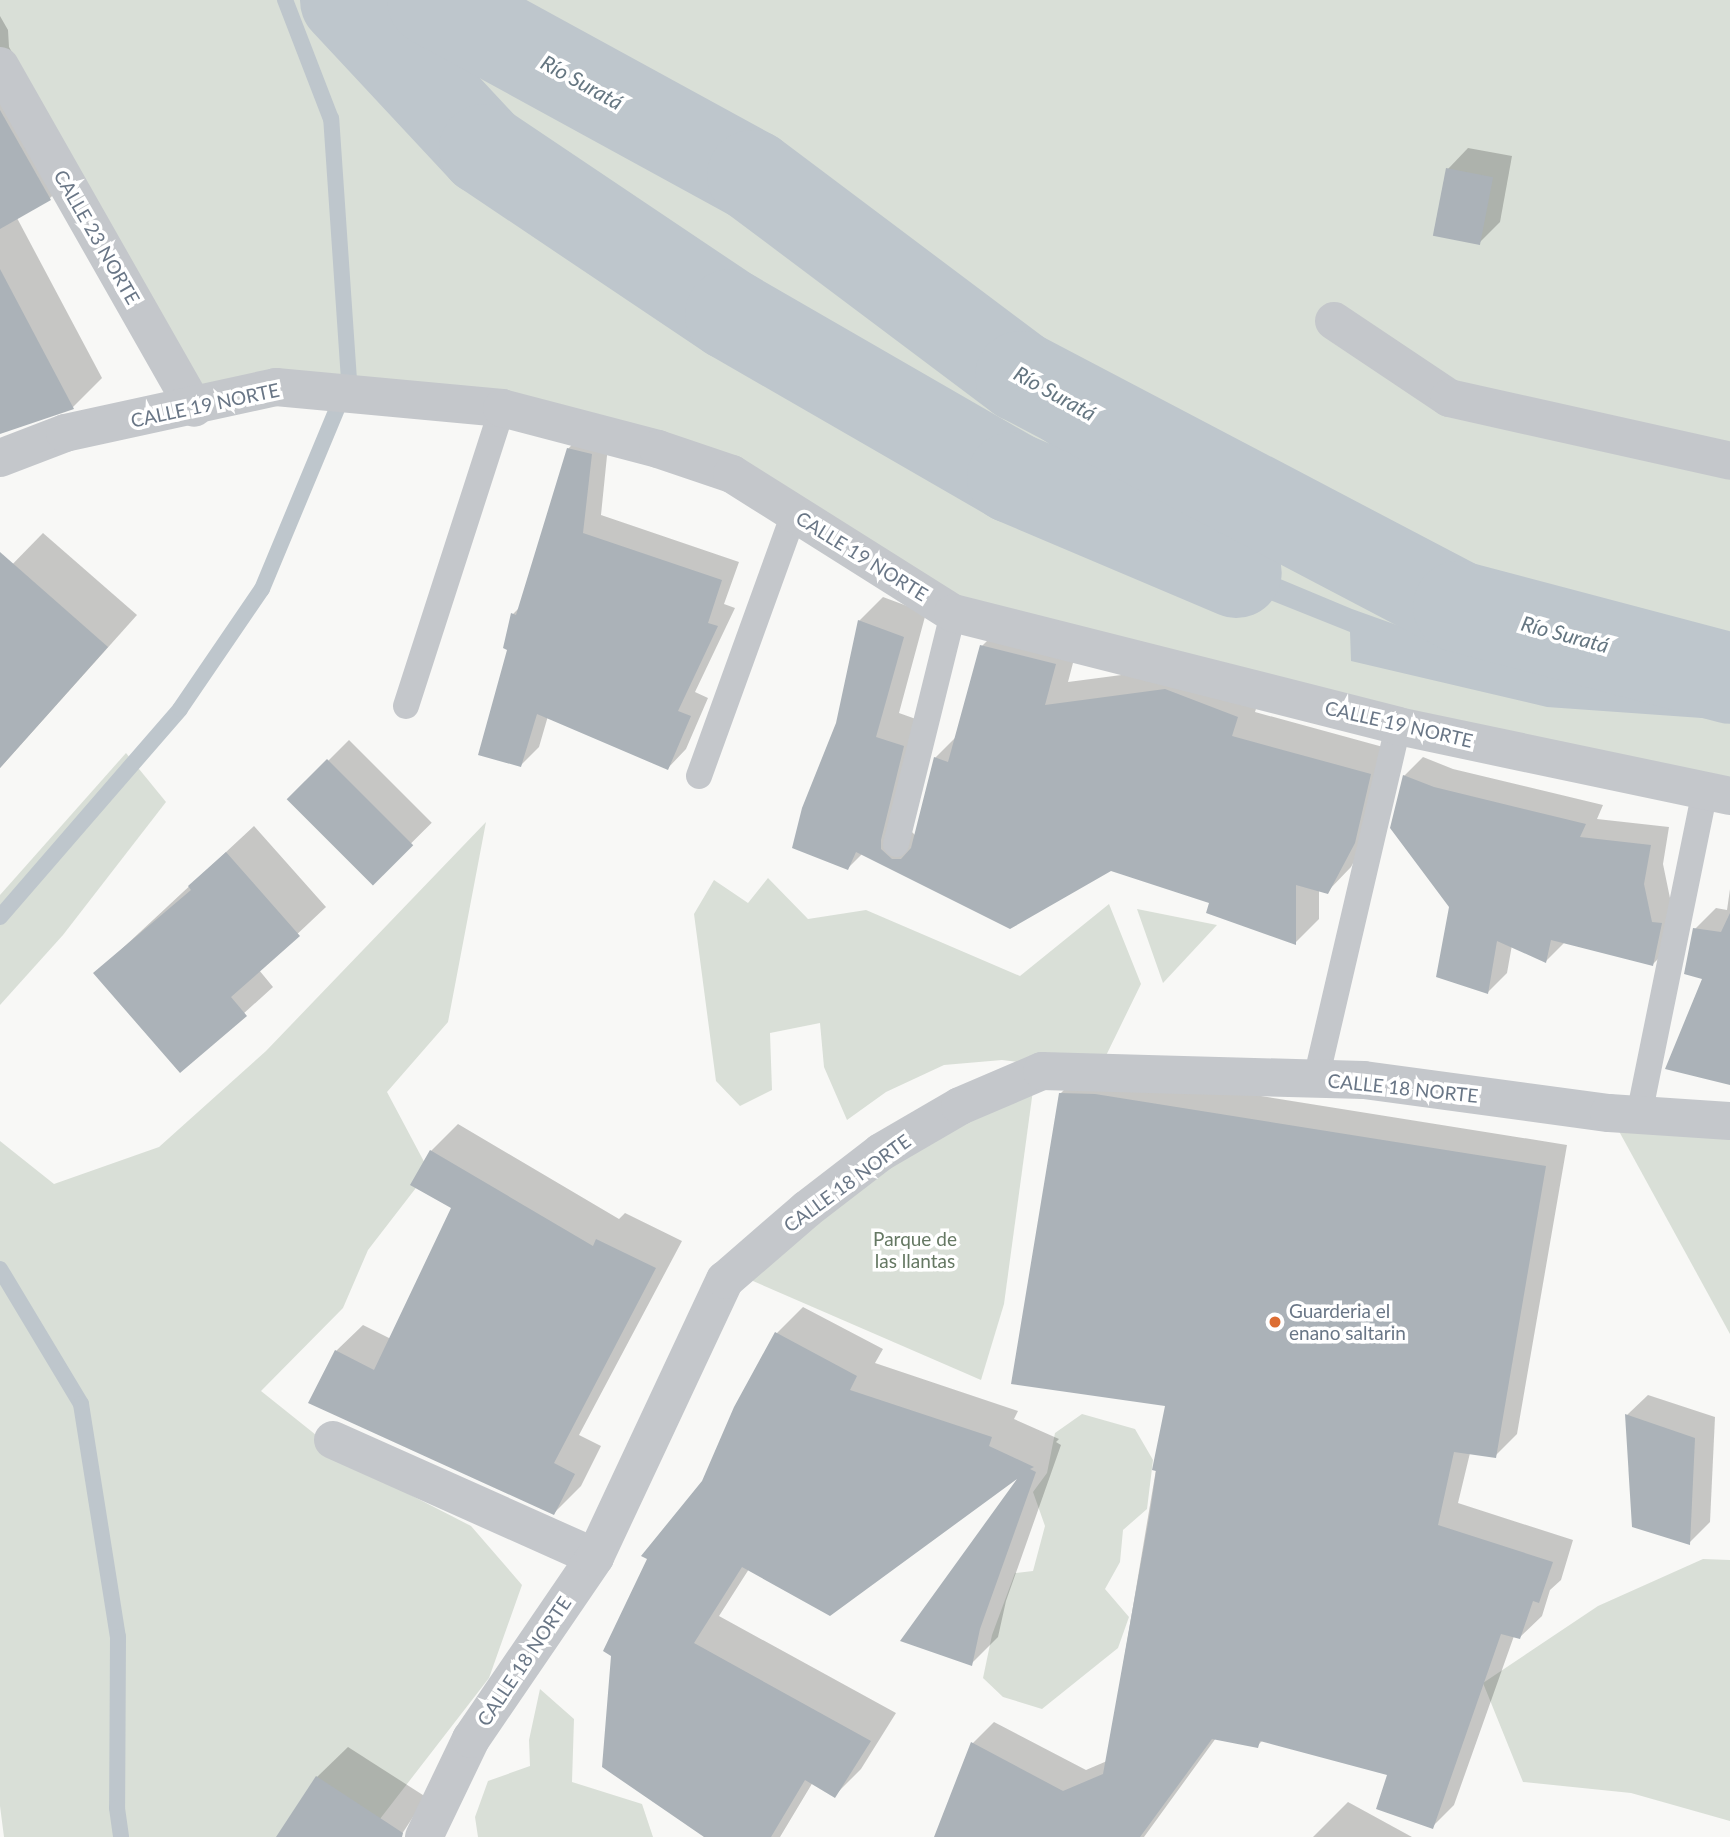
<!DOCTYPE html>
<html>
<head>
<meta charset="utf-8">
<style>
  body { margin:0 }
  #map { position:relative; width:1730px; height:1837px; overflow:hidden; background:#f8f8f6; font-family:Lato,sans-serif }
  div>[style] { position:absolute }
  .green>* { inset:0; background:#d9dfd7 }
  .water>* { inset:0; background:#bec6cc }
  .shadow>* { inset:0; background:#0003; transform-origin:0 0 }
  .stream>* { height:16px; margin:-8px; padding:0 8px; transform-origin:8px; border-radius:8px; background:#bec6cc }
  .river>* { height:91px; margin:-45.5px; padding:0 45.5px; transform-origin:45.5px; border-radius:45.5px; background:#bec6cc }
  .building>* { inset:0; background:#abb2b8; transform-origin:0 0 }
  .lane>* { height:26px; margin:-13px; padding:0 13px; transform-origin:13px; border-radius:13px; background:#c4c7cb }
  .street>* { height:38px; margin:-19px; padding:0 19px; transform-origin:19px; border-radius:19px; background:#c4c7cb }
  .dots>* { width:19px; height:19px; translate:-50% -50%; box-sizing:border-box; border:4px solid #fff; border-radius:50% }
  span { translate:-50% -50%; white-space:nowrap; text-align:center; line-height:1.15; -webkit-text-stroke:7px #fff; paint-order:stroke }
  .street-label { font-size:19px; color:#697686 }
  .park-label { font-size:19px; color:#657863 }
  .poi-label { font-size:19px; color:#697686 }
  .left { translate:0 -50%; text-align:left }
  .water-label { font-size:21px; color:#657681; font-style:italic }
</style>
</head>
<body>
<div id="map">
  <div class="green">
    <i style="clip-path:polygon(0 0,1730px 0,1730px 796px,953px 613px,732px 474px,502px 408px,200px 392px,0 50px)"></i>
    <i style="clip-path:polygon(126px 753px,166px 802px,63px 935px,0 1005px,0 895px)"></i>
    <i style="clip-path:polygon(486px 822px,448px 1022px,387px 1092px,429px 1171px,368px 1250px,343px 1308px,261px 1391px,356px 1467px,471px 1526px,522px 1585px,489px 1678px,366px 1837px,4px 1837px,0 1806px,0 1141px,54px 1184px,159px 1147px,266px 1051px)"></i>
    <i style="clip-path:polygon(768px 878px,808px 919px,866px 910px,1020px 976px,1109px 904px,1141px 984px,1098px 1072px,1002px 1060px,944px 1065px,886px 1092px,847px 1120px,824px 1067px,820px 1023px,770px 1033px,772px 1090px,740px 1106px,716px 1081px,694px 914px,714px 880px,748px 903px)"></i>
    <i style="clip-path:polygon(1137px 909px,1217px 925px,1163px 983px)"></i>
    <i style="clip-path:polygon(1033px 1090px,1004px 1304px,981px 1380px,746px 1278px,881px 1152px)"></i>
    <i style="clip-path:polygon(1609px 1113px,1730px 1121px,1730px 1334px)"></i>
    <i style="clip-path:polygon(1082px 1414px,1135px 1429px,1153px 1460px,1147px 1509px,1123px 1530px,1120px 1562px,1105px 1589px,1129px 1617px,1118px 1648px,1042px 1709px,1003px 1697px,983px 1678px,992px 1635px,1015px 1573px,1033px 1571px,1045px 1526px,1033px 1492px,1047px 1473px,1055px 1433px)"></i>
    <i style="clip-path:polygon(1703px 1559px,1730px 1560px,1730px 1821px,1631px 1793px,1523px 1782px,1483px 1683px,1598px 1606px)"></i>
    <i style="clip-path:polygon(540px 1689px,574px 1719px,572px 1782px,642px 1804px,653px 1837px,478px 1837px,475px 1817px,488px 1781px,530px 1766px,529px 1740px)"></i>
  </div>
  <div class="water">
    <i style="clip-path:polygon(370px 0,406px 0,662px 137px,939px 343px,1063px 426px,1211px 550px,1352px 609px,1472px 652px,1730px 682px,1730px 720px,1547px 707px,1351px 661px,1350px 632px,1220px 580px,1134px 555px,1108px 495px,1048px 443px,941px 370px,641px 135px,489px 66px)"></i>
  </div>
  <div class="shadow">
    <i style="clip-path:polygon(0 16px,8px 30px,9px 47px,79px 170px,50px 198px,17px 218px,102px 378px,73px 407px,0 430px)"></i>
    <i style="clip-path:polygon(1468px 148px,1512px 156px,1500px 222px,1479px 243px,1448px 169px)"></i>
    <i style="clip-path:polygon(586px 430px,609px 436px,601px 515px,739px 562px,724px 604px,735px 608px,695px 692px,708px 698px,686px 749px,668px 768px,548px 716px,539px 747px,521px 765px,509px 650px,513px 614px,520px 607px,568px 449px)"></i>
    <i style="clip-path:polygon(43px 533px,137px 615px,0 768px,0 577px)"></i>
    <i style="clip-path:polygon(883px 597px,926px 613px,899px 713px,927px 723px,905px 825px,916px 836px,935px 758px,957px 736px,982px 646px,1006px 622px,1079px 640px,1068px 682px,1190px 666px,1261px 693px,1255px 712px,1394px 750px,1378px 817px,1351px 867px,1327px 892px,1319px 889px,1319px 919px,1295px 943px,1211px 902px,1111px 869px,1010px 927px,862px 854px,848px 868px,837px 723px,859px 621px)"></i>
    <i style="left:349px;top:740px;width:117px;height:85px;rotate:45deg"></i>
    <i style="clip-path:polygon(1423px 757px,1453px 769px,1603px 805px,1597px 819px,1669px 827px,1663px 864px,1671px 903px,1672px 945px,1653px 964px,1565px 942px,1546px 961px,1512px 945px,1507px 973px,1488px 992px,1451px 906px,1404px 776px)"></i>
    <i style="clip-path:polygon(254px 826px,326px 907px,259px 970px,273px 987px,180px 1071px,96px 973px)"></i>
    <i style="clip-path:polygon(1730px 889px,1730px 1083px,1695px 929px,1716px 908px,1727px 910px)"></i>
    <i style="clip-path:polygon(1082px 1072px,1117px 1073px,1567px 1145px,1517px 1434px,1495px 1456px,1470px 1453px,1458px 1503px,1573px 1540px,1561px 1580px,1550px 1590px,1542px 1616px,1520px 1637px,1514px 1636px,1454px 1805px,1432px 1827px,1390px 1774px,1263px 1740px,1257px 1746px,1216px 1738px,1144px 1837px,942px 1837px,973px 1743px,994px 1722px,1086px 1770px,1107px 1761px,1167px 1404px,1060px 1094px)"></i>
    <i style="clip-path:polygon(458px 1124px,619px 1219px,625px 1213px,682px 1241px,579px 1435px,601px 1446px,581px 1486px,554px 1513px,336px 1351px,363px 1325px,391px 1339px,454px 1207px,431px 1151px)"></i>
    <i style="clip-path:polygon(803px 1307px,883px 1349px,875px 1363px,1018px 1411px,1014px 1419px,1059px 1439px,1056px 1442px,1061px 1445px,1006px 1601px,998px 1637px,971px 1664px,903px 1640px,1024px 1473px,749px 1569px,719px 1616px,896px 1713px,861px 1769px,834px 1796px,813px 1782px,780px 1837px,707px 1837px,604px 1766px,703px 1482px,777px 1333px)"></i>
    <i style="clip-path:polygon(1648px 1395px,1715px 1417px,1710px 1522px,1689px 1543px,1627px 1415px)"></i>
    <i style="clip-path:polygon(348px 1747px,426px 1797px,400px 1837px,278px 1837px,317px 1777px)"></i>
    <i style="clip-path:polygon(1348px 1802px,1412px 1837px,1313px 1837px)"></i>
  </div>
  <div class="stream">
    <i style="left:0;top:917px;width:275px;rotate:-49.1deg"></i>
    <i style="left:180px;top:709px;width:145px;rotate:-55.7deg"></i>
    <i style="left:262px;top:589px;width:226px;rotate:-67.4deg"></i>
    <i style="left:349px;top:380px;width:262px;rotate:-93.9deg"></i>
    <i style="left:331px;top:119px;width:128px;rotate:-111.1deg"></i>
    <i style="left:0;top:1269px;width:157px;rotate:59deg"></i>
    <i style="left:81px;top:1404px;width:236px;rotate:81deg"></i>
    <i style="left:118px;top:1637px;width:171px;rotate:90.3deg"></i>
    <i style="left:117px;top:1808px;width:29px;rotate:82deg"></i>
  </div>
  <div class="river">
    <i style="left:345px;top:0;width:204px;rotate:47deg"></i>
    <i style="left:484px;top:149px;width:296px;rotate:33.9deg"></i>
    <i style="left:730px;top:314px;width:326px;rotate:30deg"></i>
    <i style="left:1012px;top:477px;width:243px;rotate:23deg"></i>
    <i style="left:432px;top:0;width:365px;rotate:28.7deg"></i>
    <i style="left:752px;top:175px;width:335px;rotate:36.9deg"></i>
    <i style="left:1020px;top:376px;width:495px;rotate:27.7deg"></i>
    <i style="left:1458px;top:606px;width:281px;rotate:14.8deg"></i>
  </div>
  <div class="building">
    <i style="clip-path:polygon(0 110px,51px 200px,0 229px)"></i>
    <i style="left:1446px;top:168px;width:48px;height:69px;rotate:11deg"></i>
    <i style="clip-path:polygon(0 269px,74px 409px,0 434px)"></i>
    <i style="clip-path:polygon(567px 448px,592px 454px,583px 533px,722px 580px,708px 623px,718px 626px,678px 711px,691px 716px,668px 770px,537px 714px,521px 767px,478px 755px,507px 650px,503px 648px,511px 613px,516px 615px)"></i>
    <i style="clip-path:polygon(0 552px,108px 647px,0 768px)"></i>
    <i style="clip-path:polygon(858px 620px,904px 637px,876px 737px,904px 746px,881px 840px,881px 849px,892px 859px,901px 859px,911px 848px,934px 757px,948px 762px,980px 645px,1056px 664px,1045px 705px,1165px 689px,1238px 717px,1232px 736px,1371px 774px,1355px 843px,1328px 894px,1296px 885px,1296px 945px,1206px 913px,1209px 903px,1111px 871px,1010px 929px,856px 852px,848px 870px,792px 848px,802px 808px,836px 723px)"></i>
    <i style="left:327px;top:759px;width:122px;height:57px;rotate:45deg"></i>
    <i style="clip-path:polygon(1403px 775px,1434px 787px,1586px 824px,1580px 837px,1651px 845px,1644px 884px,1652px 922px,1662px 923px,1653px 966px,1551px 940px,1546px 963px,1497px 941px,1488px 994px,1436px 977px,1449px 907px,1390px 828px)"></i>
    <i style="clip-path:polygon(226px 852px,300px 936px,231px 997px,247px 1016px,180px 1073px,93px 973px,191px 890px,188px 886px)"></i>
    <i style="clip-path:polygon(1730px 913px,1730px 1085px,1665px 1069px,1702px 979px,1684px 974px,1693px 928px,1721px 932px)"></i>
    <i style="clip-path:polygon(1059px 1093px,1095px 1094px,1546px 1166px,1496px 1458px,1454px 1452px,1438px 1525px,1553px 1562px,1539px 1603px,1533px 1601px,1520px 1639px,1501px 1634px,1433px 1829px,1376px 1809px,1387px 1775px,1260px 1741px,1258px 1748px,1212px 1739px,1140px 1837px,934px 1837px,971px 1742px,1063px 1791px,1103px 1774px,1150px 1512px,1156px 1471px,1152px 1470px,1165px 1406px,1011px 1384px)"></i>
    <i style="clip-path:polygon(430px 1150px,593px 1246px,596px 1239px,656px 1268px,554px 1463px,575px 1474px,554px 1515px,308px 1403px,335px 1350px,374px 1370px,451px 1208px,410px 1185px)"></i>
    <i style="clip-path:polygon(775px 1332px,857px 1376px,850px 1390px,992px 1437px,989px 1446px,1034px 1467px,1030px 1469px,1036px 1472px,980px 1629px,972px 1666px,900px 1641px,1017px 1479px,830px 1616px,742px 1567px,694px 1643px,871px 1741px,835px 1798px,805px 1780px,771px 1837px,704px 1837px,602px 1767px,611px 1656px,603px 1651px,647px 1559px,641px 1556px,702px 1481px,734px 1407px)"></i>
    <i style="clip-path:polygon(1625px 1414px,1695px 1438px,1690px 1545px,1632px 1527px)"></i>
    <i style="clip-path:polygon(316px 1776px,403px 1833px,402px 1837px,276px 1837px)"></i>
  </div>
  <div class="lane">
    <i style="left:406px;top:706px;width:313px;rotate:-72.1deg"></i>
    <i style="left:699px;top:776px;width:280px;rotate:-70.1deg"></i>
    <i style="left:896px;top:844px;width:238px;rotate:-76.1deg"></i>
    <i style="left:1316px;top:1079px;width:362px;rotate:-76.9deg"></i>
    <i style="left:1639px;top:1115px;width:331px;rotate:-78.5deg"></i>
  </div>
  <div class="street">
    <i style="left:0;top:66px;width:393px;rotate:60.4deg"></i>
    <i style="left:1334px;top:321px;width:138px;rotate:33.8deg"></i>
    <i style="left:1449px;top:398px;width:288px;rotate:12.6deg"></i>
    <i style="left:0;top:458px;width:70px;rotate:-21deg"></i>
    <i style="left:65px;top:433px;width:216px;rotate:-12.3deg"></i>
    <i style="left:276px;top:387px;width:227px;rotate:5.3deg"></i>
    <i style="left:502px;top:408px;width:161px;rotate:14.7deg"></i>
    <i style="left:658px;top:449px;width:78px;rotate:18.7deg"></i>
    <i style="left:732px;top:474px;width:261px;rotate:32.2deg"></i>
    <i style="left:953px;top:613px;width:459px;rotate:14.2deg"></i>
    <i style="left:1398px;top:726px;width:339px;rotate:11.9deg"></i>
    <i style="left:333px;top:1440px;width:287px;rotate:24.1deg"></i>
    <i style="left:424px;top:1837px;width:109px;rotate:-64.4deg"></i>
    <i style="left:471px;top:1739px;width:220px;rotate:-55.7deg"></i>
    <i style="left:595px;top:1557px;width:306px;rotate:-64.9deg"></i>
    <i style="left:725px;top:1280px;width:108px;rotate:-40.9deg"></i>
    <i style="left:807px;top:1209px;width:93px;rotate:-37.6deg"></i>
    <i style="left:881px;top:1152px;width:91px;rotate:-30.2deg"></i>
    <i style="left:960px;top:1106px;width:89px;rotate:-23.1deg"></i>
    <i style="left:1042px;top:1071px;width:322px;rotate:1.6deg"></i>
    <i style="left:1364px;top:1080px;width:247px;rotate:7.7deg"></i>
    <i style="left:1609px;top:1113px;width:121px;rotate:3.8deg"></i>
  </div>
  <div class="dots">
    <i style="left:1275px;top:1322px;background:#dc6d33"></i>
  </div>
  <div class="street-label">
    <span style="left:97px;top:237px;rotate:60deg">CALLE 23 NORTE</span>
    <span style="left:205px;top:405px;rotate:-12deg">CALLE 19 NORTE</span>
    <span style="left:862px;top:556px;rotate:32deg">CALLE 19 NORTE</span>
    <span style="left:1399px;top:724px;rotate:13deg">CALLE 19 NORTE</span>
    <span style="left:1403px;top:1088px;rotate:6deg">CALLE 18 NORTE</span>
    <span style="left:847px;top:1183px;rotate:-36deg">CALLE 18 NORTE</span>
    <span style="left:524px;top:1661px;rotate:-56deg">CALLE 18 NORTE</span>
  </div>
  <div class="park-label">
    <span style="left:915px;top:1250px">Parque de<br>las llantas</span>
  </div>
  <div class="poi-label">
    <span class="left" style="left:1289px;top:1322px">Guarderia el<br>enano saltarin</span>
  </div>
  <div class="water-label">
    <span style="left:582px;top:82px;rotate:29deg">Río Suratá</span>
    <span style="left:1055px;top:393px;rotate:29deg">Río Suratá</span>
    <span style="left:1565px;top:634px;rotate:15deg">Río Suratá</span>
  </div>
</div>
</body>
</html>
